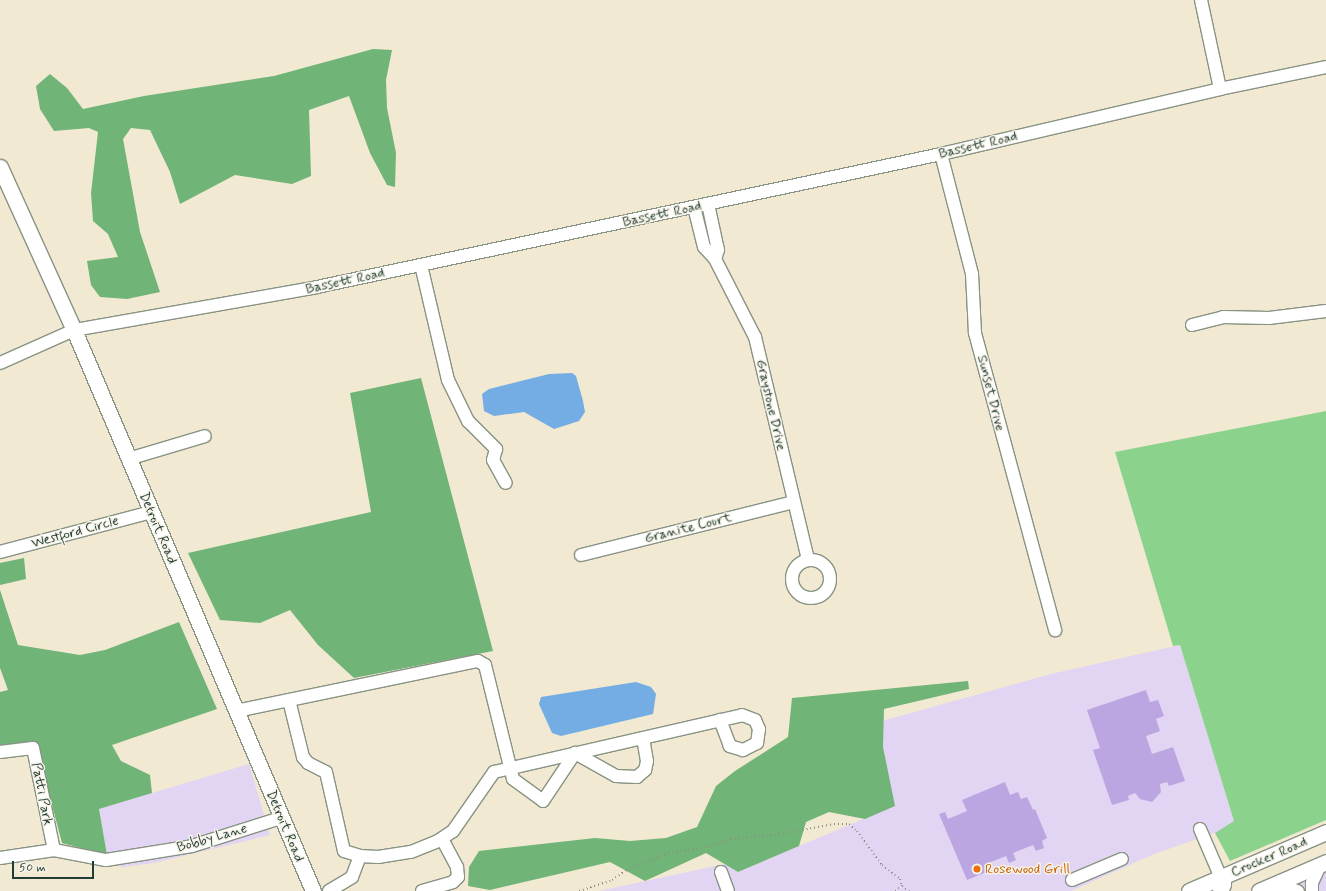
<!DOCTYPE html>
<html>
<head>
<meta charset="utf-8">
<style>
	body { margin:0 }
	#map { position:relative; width:1326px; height:891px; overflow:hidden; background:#f1e9d2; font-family:Mynerve,sans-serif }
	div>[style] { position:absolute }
	.built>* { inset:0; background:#e2d4f3 }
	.green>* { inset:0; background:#8bd28c }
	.forest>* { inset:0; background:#70b478 }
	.water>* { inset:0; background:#73ade3 }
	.building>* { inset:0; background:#bba6e2 }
	.path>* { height:2px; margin-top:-1px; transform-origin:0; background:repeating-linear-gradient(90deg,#889383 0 1px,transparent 0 4px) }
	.roads { filter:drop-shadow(1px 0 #889383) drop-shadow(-1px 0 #889383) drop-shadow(0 1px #889383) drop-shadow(0 -1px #889383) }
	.minor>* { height:12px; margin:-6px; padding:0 6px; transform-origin:6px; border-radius:6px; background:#fff }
	.minor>.ring { margin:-6px; padding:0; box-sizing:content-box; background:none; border:12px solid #fff; border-radius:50% }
	.major>* { height:15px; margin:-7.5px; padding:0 7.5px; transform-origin:7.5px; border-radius:7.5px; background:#fff }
	.dots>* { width:11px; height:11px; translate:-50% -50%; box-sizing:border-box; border:2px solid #f7f3e8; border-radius:50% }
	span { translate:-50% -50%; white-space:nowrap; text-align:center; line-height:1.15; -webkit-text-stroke:3px #f7f3e8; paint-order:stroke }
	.street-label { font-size:14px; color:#1f3d34 }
	.food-label { font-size:14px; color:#c56008 }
	.left { translate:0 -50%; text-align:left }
	.scale { position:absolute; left:12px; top:861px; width:82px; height:18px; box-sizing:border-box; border:2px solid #1f3d34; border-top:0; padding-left:5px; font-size:12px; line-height:14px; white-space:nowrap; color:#1f3d34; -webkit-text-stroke:3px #f7f3e8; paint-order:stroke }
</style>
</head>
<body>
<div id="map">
	<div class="built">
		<i style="clip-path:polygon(1180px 645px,1234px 821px,1223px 830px,1154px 854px,1071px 891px,599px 891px,725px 864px,738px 872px,894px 806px,883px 747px,882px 721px,1051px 674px)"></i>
		<i style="clip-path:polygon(249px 764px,270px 835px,154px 863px,122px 867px,111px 863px,107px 855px,99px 809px)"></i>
		<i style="clip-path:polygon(1326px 872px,1326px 891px,1280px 891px)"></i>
	</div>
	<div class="green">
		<i style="clip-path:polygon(1326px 411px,1326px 820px,1230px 861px,1215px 833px,1234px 821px,1180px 645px,1173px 646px,1115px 452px)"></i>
	</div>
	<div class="forest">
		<i style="clip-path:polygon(373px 49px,392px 50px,386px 80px,387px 108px,396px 153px,395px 187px,387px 185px,370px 153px,349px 96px,309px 110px,311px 176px,292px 184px,235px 175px,180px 204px,170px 172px,150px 130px,131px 128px,123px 139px,140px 232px,160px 292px,127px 299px,100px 297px,91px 285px,87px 261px,118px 257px,108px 234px,93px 221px,91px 193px,98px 132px,89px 128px,54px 131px,40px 109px,36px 86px,50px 74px,67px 88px,83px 109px,144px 96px,274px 76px)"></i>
		<i style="clip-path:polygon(421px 378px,493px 651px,354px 678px,318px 645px,290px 610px,260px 623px,220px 620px,188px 553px,371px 512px,350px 393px)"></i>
		<i style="clip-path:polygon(24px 558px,26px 579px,0 585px,0 563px)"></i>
		<i style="clip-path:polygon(0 590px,18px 645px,80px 655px,105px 650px,179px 622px,217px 709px,112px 745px,121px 761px,150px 775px,152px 793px,99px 809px,107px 855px,62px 843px,36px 744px,0 749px,0 692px,8px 690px,0 668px)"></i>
		<i style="clip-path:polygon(968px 681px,969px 689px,884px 709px,883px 747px,895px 806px,865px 819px,829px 812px,806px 822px,799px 846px,738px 872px,706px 853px,645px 881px,610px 862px,490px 890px,468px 886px,469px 867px,479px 851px,595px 838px,630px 841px,666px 838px,697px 827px,716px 786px,735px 771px,788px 737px,792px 698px)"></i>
	</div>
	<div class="water">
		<i style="clip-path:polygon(572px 373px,576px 376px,583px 401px,585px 412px,579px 421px,554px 429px,524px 412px,494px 416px,484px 411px,482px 394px,489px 389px,549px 374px)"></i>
		<i style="clip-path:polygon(636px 682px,651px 687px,656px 694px,653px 714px,561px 736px,552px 733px,539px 704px,541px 697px)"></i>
	</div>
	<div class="building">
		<i style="clip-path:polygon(1146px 690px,1150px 702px,1158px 700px,1164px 716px,1156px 719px,1160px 731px,1146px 736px,1152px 754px,1173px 747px,1185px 781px,1169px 786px,1167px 782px,1160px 784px,1161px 792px,1152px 802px,1140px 799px,1135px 793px,1128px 796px,1129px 800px,1112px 805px,1093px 750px,1100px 748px,1087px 710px)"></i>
		<i style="clip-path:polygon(1005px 782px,1010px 795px,1018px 792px,1021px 799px,1027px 797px,1033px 810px,1035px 809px,1047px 838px,1042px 841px,1044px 848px,1036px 851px,1033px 845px,1013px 853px,1016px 860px,1009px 863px,1006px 856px,986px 864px,989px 871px,967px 880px,939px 814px,945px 812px,948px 819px,967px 811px,962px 800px)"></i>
	</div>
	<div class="path">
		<i style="left:579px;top:891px;width:35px;rotate:-18deg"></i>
		<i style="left:612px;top:880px;width:18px;rotate:-34deg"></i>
		<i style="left:627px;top:870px;width:44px;rotate:-22.5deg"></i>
		<i style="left:668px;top:853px;width:43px;rotate:-9.5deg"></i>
		<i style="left:710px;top:846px;width:22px;rotate:-18deg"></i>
		<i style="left:731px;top:839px;width:44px;rotate:-5.2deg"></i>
		<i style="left:775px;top:835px;width:60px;rotate:-10.6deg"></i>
		<i style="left:834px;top:824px;width:15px"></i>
		<i style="left:849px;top:824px;width:11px;rotate:41deg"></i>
		<i style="left:857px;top:831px;width:42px;rotate:53.7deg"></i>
		<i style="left:882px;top:865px;width:23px;rotate:38deg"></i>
		<i style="left:900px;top:879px;width:7px;rotate:74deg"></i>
		<i style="left:895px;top:891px;width:9px;rotate:-36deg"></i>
		<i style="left:902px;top:886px;width:9px;rotate:36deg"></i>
	</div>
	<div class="roads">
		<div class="minor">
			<i style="left:1201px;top:0;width:91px;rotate:77.9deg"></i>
			<i style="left:941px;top:154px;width:124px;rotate:75.5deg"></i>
			<i style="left:972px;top:274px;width:59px;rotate:87.1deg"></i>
			<i style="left:975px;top:333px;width:308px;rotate:74.9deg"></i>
			<i style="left:708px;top:204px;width:47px;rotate:77.7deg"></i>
			<i style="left:718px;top:250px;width:9px;rotate:108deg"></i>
			<i style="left:694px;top:207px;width:41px;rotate:76deg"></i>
			<i style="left:704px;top:247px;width:16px;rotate:47deg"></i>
			<i style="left:715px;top:259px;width:88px;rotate:62.9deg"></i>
			<i style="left:755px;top:337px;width:228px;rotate:76.6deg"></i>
			<i style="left:421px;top:265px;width:118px;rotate:76.8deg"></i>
			<i style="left:448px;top:380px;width:46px;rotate:64deg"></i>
			<i style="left:468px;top:421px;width:40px;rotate:45deg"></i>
			<i style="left:496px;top:449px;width:11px;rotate:105deg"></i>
			<i style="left:493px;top:460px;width:26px;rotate:61deg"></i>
			<i style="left:1192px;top:325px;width:32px;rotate:-14deg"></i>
			<i style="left:1223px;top:317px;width:46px;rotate:1.2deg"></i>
			<i style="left:1269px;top:318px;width:57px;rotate:-7deg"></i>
			<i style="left:0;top:363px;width:81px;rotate:-24deg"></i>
			<i style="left:74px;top:330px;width:247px;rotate:-10deg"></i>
			<i style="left:317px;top:287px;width:638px;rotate:-12.03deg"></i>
			<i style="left:941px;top:154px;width:286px;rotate:-13.1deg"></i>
			<i style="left:1220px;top:89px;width:108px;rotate:-11.7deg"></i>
			<i style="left:128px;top:459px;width:80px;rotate:-16.6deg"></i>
			<i style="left:0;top:552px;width:156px;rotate:-14.8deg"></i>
			<i style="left:581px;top:555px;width:219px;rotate:-14deg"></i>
			<i class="ring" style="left:792px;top:560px;width:26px;height:26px"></i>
			<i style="left:289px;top:700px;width:59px;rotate:76.2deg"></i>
			<i style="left:303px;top:757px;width:8px;rotate:50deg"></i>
			<i style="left:308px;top:763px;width:20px;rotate:27deg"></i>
			<i style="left:326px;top:772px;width:81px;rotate:77.2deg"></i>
			<i style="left:344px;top:851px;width:17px;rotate:17deg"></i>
			<i style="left:236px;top:711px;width:247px;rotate:-11.7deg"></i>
			<i style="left:478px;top:661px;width:8px;rotate:30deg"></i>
			<i style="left:485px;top:665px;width:117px;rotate:76.2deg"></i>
			<i style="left:513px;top:779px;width:37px;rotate:36deg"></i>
			<i style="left:543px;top:801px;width:58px;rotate:-56.3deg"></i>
			<i style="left:575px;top:753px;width:47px;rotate:29.3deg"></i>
			<i style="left:616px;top:776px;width:21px;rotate:3deg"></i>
			<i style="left:637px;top:777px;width:11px;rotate:-41deg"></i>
			<i style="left:645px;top:770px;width:9px;rotate:-77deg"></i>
			<i style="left:647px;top:761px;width:23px;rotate:-100deg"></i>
			<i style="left:0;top:752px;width:33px;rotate:-7deg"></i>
			<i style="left:33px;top:748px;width:104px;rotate:78.4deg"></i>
			<i style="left:1200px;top:829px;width:53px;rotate:66.8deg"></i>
			<i style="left:0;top:858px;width:55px;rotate:-8.4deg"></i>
			<i style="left:54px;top:850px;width:53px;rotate:10.9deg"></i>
			<i style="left:106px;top:860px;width:87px;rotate:-9.2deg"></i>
			<i style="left:192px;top:846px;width:93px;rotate:-17.5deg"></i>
			<i style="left:721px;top:872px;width:20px;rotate:70deg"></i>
			<i style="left:1072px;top:880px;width:54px;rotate:-22.8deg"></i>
			<i style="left:1276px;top:884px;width:23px;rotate:18deg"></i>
			<i style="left:329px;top:891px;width:27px;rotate:-31deg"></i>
			<i style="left:352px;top:877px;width:22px;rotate:-69deg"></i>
			<i style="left:360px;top:856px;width:18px;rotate:3deg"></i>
			<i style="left:378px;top:857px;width:33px;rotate:-9deg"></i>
			<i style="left:411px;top:852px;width:29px;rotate:-22deg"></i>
			<i style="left:438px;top:841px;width:18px;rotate:-34deg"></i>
			<i style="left:453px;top:831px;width:72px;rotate:-55.2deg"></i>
			<i style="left:494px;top:772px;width:254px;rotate:-12.9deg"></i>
			<i style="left:742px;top:715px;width:14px;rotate:21deg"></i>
			<i style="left:755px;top:720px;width:10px;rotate:66deg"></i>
			<i style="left:759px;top:729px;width:14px;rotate:98deg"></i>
			<i style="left:757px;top:743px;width:16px;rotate:153deg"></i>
			<i style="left:743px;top:750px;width:14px;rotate:-163deg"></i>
			<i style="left:730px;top:746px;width:28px;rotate:-111deg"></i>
			<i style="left:422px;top:891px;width:32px;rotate:-16deg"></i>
			<i style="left:453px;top:882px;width:7px;rotate:-45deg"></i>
			<i style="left:458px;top:877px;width:10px;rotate:-96deg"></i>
			<i style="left:457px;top:867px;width:32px;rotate:-118deg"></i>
			<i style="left:1312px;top:891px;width:8px;rotate:-90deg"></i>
			<i style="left:1312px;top:883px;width:20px;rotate:-66deg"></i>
		</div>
		<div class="major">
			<i style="left:0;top:167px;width:179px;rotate:65.6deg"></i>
			<i style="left:74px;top:330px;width:610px;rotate:66.92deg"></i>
			<i style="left:1189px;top:891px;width:149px;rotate:-23.3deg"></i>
			<i style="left:1220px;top:891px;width:8px;rotate:-67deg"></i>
			<i style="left:1223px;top:884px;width:6px;rotate:-108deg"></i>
			<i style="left:1259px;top:891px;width:73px;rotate:-23.4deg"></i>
		</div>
	</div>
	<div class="dots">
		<i style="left:977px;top:869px;background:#e8710a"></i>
	</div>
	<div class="street-label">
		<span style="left:978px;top:145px;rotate:-13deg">Bassett Road</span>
		<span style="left:662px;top:214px;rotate:-12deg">Bassett Road</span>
		<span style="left:345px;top:281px;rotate:-12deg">Bassett Road</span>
		<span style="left:991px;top:393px;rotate:76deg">Sunset Drive</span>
		<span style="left:771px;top:405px;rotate:77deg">Graystone Drive</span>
		<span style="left:158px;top:528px;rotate:67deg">Detroit Road</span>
		<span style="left:688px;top:528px;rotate:-14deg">Granite Court</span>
		<span style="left:75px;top:532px;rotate:-15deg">Westford Circle</span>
		<span style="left:42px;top:794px;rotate:79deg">Patti Park</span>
		<span style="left:285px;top:826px;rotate:67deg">Detroit Road</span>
		<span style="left:212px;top:838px;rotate:-16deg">Bobby Lane</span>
		<span style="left:1269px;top:857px;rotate:-23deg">Crocker Road</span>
	</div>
	<div class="food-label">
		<span class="left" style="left:985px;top:869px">Rosewood Grill</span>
	</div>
	<div class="scale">50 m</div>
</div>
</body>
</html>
